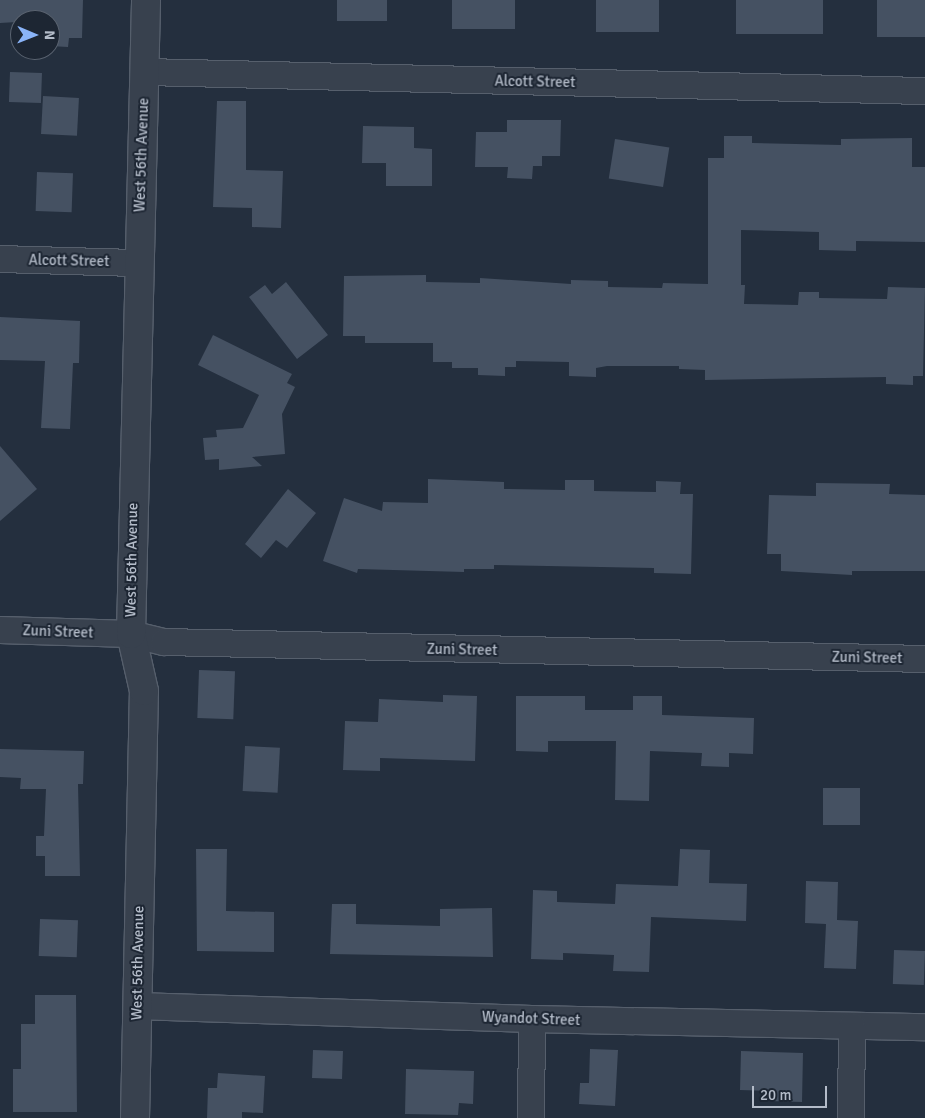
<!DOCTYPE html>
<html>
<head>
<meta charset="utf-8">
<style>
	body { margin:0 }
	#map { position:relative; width:925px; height:1118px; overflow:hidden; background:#242f3e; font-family:Signika,sans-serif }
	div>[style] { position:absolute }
	.building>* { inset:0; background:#455162; transform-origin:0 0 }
	.roads { filter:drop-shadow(1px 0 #565f6c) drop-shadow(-1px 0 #565f6c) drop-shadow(0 1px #565f6c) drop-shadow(0 -1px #565f6c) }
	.minor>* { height:26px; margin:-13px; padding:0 13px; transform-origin:13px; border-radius:13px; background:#38414e }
	.tertiary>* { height:28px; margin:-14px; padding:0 14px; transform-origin:14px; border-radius:14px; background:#38414e }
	span { translate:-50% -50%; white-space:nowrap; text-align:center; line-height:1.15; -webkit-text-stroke:4px #1d2633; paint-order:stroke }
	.street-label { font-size:15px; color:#b4bcc9 }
	.north { position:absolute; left:10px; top:10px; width:50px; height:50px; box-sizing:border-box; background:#1d2633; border:1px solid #59626f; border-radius:50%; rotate:91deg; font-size:14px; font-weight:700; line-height:20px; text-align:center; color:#b4bcc9 }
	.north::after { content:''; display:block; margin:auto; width:18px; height:22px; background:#8ab4f8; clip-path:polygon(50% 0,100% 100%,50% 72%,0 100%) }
	.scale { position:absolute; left:752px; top:1086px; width:75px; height:22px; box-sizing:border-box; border:2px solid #b4bcc9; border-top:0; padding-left:6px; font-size:15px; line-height:18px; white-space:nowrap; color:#b4bcc9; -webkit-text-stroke:4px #1d2633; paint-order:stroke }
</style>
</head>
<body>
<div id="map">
	<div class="building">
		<i style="clip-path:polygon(0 0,83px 0,82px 38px,69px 38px,68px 47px,50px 46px,50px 20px,0 23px)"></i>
		<i style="left:337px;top:0;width:50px;height:21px"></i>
		<i style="left:452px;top:0;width:63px;height:29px"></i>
		<i style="left:596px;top:0;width:63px;height:32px"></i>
		<i style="left:736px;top:0;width:87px;height:34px"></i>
		<i style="left:877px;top:0;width:48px;height:37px"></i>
		<i style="left:10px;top:72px;width:32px;height:30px;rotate:2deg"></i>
		<i style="left:43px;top:96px;width:36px;height:38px;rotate:3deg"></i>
		<i style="clip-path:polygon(217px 101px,246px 101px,246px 170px,283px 171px,281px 228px,252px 227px,252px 208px,213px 207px)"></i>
		<i style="clip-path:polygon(507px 120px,561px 120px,560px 156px,542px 156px,542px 166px,533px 166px,532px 179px,507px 178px,508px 167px,475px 167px,476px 132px,507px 132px)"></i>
		<i style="clip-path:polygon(363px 126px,414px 127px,414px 148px,432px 149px,432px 186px,386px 186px,386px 163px,362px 163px)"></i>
		<i style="clip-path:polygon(724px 136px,752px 136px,752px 143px,841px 145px,841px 139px,912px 138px,912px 167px,925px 167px,925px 242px,856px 241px,856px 251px,819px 250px,819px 232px,741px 230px,741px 285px,745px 285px,744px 304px,798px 305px,799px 292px,819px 292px,819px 298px,887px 299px,888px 287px,925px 288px,923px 376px,913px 376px,913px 385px,886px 384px,886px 377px,705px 380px,705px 370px,679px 369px,679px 366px,607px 366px,596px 368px,596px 377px,569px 376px,569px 362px,516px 361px,516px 367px,505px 367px,505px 376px,478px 375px,478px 368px,452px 368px,452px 362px,433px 362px,433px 343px,365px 343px,365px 336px,343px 336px,344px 276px,426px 275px,426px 282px,480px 283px,480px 278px,571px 284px,571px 280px,608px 281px,608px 287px,662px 288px,663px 283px,708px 284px,708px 158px,724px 158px)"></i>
		<i style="left:615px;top:139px;width:55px;height:40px;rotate:9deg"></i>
		<i style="left:37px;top:172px;width:36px;height:39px;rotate:2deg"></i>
		<i style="clip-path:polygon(286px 282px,328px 335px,297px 359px,249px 297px,265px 285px,272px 294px)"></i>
		<i style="clip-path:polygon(0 317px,80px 321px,79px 363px,73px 363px,70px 429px,41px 428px,45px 361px,0 360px)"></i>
		<i style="clip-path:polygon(213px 335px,292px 374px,287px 383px,295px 387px,282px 414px,285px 454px,252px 457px,262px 466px,219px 470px,219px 459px,205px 460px,203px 438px,217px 437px,216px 430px,243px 428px,259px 395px,198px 365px)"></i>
		<i style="clip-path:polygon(0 446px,37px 489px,0 521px)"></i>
		<i style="clip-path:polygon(428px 479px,504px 482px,504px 489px,565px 490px,565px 480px,594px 480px,594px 491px,656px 492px,656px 481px,681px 482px,680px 494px,693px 494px,691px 574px,654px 573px,654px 568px,494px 565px,494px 569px,464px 569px,464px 572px,358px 569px,357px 573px,323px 561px,344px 498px,382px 511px,383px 502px,428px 503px)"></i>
		<i style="clip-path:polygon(816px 483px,890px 484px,889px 494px,925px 495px,925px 571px,852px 571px,852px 575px,781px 571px,781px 554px,767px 554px,769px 495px,816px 496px)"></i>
		<i style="clip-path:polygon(288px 489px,316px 513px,287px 548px,276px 540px,261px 558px,245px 544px)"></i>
		<i style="left:199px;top:670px;width:36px;height:48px;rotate:2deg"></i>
		<i style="clip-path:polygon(443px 695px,477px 696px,475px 761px,380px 758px,380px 771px,343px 770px,345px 721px,378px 722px,379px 699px,443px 702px)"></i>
		<i style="clip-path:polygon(516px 696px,585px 696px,585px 710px,633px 710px,633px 696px,662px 696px,662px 715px,754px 718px,753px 754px,729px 753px,729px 767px,701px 766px,702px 753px,650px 751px,649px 801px,615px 800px,616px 741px,548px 741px,548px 752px,516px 751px)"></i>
		<i style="left:245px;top:746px;width:35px;height:45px;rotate:3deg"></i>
		<i style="clip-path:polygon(0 749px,84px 751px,83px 784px,78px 784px,80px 876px,45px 876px,45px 856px,36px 856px,36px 836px,44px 836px,46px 789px,20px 789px,21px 778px,0 777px)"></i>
		<i style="left:823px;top:788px;width:37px;height:37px"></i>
		<i style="clip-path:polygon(196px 849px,227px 849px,226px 911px,274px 912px,274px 952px,197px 951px)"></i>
		<i style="clip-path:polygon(680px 849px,710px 850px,709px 883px,747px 884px,746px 921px,651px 917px,649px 972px,613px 971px,614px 955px,563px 953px,563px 960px,531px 959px,533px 890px,557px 891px,557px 902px,615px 904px,616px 884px,678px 886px)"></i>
		<i style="clip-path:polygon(806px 881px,838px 882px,837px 920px,858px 921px,856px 969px,824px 968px,826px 924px,805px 923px)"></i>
		<i style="clip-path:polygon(332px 904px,356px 904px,356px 924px,440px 926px,440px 909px,492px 908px,493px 957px,330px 954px)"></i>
		<i style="left:40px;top:919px;width:38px;height:37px;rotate:2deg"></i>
		<i style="left:894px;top:950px;width:31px;height:34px;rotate:2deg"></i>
		<i style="clip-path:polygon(35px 995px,76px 995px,77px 1112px,13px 1112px,13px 1069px,21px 1069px,21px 1024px,35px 1024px)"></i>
		<i style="clip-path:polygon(590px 1049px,618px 1050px,615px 1106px,579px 1104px,580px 1083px,589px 1083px)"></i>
		<i style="left:313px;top:1050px;width:30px;height:28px;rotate:2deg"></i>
		<i style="clip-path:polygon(741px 1051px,803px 1053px,802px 1102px,769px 1101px,769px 1091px,740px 1090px)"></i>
		<i style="clip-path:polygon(406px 1069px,474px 1071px,473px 1104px,459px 1103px,458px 1115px,405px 1114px)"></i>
		<i style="clip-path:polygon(218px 1073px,265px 1076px,263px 1113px,242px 1112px,242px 1118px,207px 1118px,208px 1088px,217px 1088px)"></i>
	</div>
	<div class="roads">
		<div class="minor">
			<i style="left:145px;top:72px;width:780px;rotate:1.4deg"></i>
			<i style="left:0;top:259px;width:138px;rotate:1.7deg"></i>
			<i style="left:0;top:630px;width:131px;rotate:1.7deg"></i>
			<i style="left:131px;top:634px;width:34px;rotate:14deg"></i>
			<i style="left:164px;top:642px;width:761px;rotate:1.28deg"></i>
			<i style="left:137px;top:1006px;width:395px;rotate:1.9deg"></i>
			<i style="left:532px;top:1019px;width:393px;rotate:1.2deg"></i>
			<i style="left:531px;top:1118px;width:99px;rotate:-89.4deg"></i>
			<i style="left:851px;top:1118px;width:92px;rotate:-89.4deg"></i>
		</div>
		<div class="tertiary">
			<i style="left:135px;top:1118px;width:427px;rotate:-88.8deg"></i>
			<i style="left:144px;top:691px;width:58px;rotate:-102.8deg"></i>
			<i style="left:131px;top:634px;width:634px;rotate:-88.64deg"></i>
		</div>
	</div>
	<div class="street-label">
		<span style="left:535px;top:82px;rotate:1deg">Alcott Street</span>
		<span style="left:142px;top:155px;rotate:-88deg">West 56th Avenue</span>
		<span style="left:69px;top:261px;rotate:1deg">Alcott Street</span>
		<span style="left:132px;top:560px;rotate:-89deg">West 56th Avenue</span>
		<span style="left:58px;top:632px;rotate:2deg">Zuni Street</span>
		<span style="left:462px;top:650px;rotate:1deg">Zuni Street</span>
		<span style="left:867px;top:658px;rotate:1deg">Zuni Street</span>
		<span style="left:138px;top:963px;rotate:-89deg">West 56th Avenue</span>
		<span style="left:531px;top:1019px;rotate:2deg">Wyandot Street</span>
	</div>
	<div class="north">N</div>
	<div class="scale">20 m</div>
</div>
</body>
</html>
